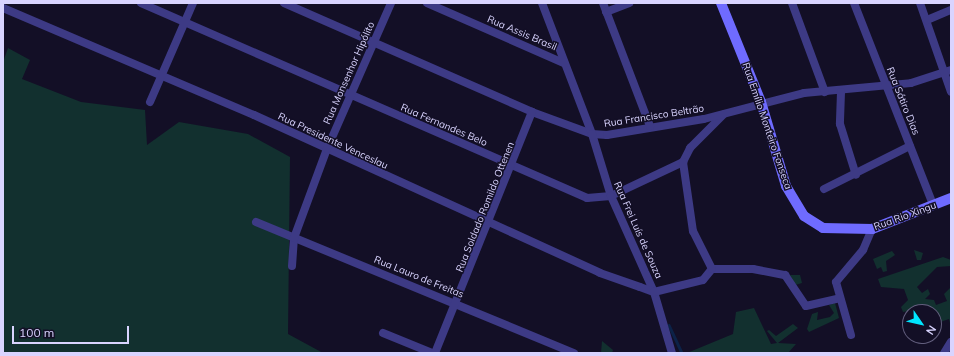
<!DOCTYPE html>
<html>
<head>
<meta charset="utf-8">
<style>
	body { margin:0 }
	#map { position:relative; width:954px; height:356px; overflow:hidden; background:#130f26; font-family:Mulish,sans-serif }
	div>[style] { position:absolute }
	.green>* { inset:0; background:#12302f }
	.stream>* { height:2.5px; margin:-1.25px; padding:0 1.25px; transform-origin:1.25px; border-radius:1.25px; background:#0c2248 }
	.minor>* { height:8px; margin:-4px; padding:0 4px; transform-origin:4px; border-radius:4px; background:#3d3a85 }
	.secondary>* { height:10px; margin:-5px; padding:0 5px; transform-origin:5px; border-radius:5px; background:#6f6bff }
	span { translate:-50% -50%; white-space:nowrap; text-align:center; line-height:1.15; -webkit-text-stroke:3px #130f26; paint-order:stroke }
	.street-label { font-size:10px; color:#d9d4ff }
	.frame { position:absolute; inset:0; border:4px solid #d9d4ff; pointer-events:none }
	.north { position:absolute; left:902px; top:304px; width:40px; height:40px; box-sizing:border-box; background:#130f26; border:1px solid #625e7d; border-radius:50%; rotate:124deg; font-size:11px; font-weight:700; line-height:16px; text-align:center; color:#d9d4ff }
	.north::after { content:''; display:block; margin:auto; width:14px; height:18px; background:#00e5ff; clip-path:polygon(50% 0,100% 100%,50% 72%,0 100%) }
	.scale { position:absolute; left:12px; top:326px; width:117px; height:18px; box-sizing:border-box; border:2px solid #d9d4ff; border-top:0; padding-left:5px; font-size:12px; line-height:14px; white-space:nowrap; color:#d9d4ff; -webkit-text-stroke:3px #130f26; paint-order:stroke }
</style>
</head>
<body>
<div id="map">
	<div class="green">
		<i style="clip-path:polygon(8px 48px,30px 60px,22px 79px,81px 102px,145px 110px,147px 145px,179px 122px,248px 134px,290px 157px,288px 334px,323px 353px,3px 353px,3px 62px)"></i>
		<i style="clip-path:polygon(914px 250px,923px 253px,921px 260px,917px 260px)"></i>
		<i style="clip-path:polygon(892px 251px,895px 255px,886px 261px,887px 271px,883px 272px,881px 267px,877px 269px,873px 259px)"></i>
		<i style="clip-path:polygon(943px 257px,951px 260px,951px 266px,937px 267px,917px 287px,922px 293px,928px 289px,930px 294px,925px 299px,934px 300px,936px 305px,947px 301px,944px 294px,950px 288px,951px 327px,949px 319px,935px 324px,934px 312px,920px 312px,919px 309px,903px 312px,901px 307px,908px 300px,904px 289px,881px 287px,878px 279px)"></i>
		<i style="clip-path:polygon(790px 275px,800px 275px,802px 283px,792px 286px)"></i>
		<i style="clip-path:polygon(835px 303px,839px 318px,809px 332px,807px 329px,812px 314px,818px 312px,817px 320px,830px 317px,834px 313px,829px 305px)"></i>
		<i style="clip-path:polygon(754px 308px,771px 344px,777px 343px,767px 331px,769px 330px,776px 336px,793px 324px,798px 328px,778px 343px,796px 344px,788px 353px,687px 353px,733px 334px,736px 312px)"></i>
		<i style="clip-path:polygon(602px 341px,613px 350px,612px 353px,601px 353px)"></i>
	</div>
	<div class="stream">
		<i style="left:669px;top:325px;width:31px;rotate:65deg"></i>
	</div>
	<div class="minor">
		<i style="left:141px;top:3px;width:487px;rotate:23.6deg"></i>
		<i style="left:587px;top:198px;width:24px;rotate:-5deg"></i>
		<i style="left:611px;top:196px;width:80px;rotate:-25.3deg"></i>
		<i style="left:683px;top:162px;width:16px;rotate:-63deg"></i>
		<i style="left:690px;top:148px;width:47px;rotate:-45deg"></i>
		<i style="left:284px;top:3px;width:271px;rotate:23.7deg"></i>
		<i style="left:532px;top:112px;width:64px;rotate:20.1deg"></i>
		<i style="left:592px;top:134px;width:15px;rotate:4deg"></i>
		<i style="left:607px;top:135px;width:98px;rotate:-9.4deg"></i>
		<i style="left:704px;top:119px;width:103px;rotate:-14.6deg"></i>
		<i style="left:804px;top:93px;width:107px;rotate:-5.3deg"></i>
		<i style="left:911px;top:83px;width:42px;rotate:-18deg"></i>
		<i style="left:427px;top:3px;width:150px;rotate:23.7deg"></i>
		<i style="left:542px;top:3px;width:140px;rotate:69.1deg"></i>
		<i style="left:592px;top:134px;width:65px;rotate:73deg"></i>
		<i style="left:611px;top:196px;width:105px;rotate:65.9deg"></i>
		<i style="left:654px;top:292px;width:64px;rotate:73.6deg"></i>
		<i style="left:603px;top:3px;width:132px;rotate:69.1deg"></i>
		<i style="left:792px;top:3px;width:95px;rotate:69.7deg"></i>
		<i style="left:854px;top:3px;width:217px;rotate:68.6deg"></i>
		<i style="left:920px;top:3px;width:94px;rotate:70.8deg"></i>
		<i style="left:3px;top:8px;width:273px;rotate:23.1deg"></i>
		<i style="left:254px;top:115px;width:380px;rotate:24.5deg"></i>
		<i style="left:600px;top:273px;width:42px;rotate:19.3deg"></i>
		<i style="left:640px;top:287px;width:15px;rotate:20deg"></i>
		<i style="left:654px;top:292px;width:50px;rotate:-13.8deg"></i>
		<i style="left:703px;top:280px;width:14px;rotate:-51deg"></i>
		<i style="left:712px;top:269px;width:41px"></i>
		<i style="left:753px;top:269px;width:33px;rotate:11deg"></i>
		<i style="left:785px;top:275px;width:37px;rotate:56deg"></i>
		<i style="left:806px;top:306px;width:35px;rotate:-13deg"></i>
		<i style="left:606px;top:12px;width:25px;rotate:-21deg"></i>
		<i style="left:927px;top:20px;width:26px;rotate:-23deg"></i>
		<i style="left:841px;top:92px;width:32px;rotate:92deg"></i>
		<i style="left:840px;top:124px;width:53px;rotate:72.6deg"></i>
		<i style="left:150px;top:102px;width:108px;rotate:-66.5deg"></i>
		<i style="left:683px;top:162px;width:70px;rotate:81.8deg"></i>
		<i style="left:693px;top:231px;width:42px;rotate:63.4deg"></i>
		<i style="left:824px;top:189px;width:96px;rotate:-26.6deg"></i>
		<i style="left:256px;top:222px;width:344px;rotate:22.4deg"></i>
		<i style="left:292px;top:266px;width:28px;rotate:-86deg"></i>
		<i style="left:294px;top:238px;width:95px;rotate:-69.7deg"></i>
		<i style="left:327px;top:149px;width:159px;rotate:-66.3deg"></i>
		<i style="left:383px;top:333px;width:53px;rotate:22.2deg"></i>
		<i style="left:851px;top:335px;width:55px;rotate:-105.8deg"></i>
		<i style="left:836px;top:282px;width:42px;rotate:-49.8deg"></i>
		<i style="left:863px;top:250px;width:23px;rotate:-67deg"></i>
		<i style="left:435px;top:353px;width:260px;rotate:-68.1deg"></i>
		<i style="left:944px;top:353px;width:13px;rotate:-58deg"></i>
	</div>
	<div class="secondary">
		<i style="left:721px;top:3px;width:107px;rotate:68deg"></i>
		<i style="left:761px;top:102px;width:88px;rotate:73.4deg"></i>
		<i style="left:786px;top:186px;width:35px;rotate:59deg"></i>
		<i style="left:804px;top:216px;width:22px;rotate:32deg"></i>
		<i style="left:823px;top:228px;width:49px;rotate:1.2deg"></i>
		<i style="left:872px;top:229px;width:85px;rotate:-21.4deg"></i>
	</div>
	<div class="street-label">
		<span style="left:522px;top:33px;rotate:23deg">Rua Assis Brasil</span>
		<span style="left:349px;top:73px;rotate:-66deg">Rua Monsenhor Hipólito</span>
		<span style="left:903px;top:101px;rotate:68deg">Rua Sátiro Dias</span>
		<span style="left:654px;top:116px;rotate:-9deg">Rua Francisco Beltrão</span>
		<span style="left:444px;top:125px;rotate:23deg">Rua Fernandes Belo</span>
		<span style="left:767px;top:126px;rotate:71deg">Rua Emílio Monteiro Fonseca</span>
		<span style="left:333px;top:141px;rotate:25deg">Rua Presidente Venceslau</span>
		<span style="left:485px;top:207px;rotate:-68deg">Rua Soldado Romildo Ottenen</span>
		<span style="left:905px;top:216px;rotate:-20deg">Rua Rio Xingu</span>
		<span style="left:638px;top:230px;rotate:66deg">Rua Frei Luís de Souza</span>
		<span style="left:419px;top:277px;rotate:22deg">Rua Lauro de Freitas</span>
	</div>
	<div class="frame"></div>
	<div class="north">N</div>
	<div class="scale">100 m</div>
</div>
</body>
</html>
